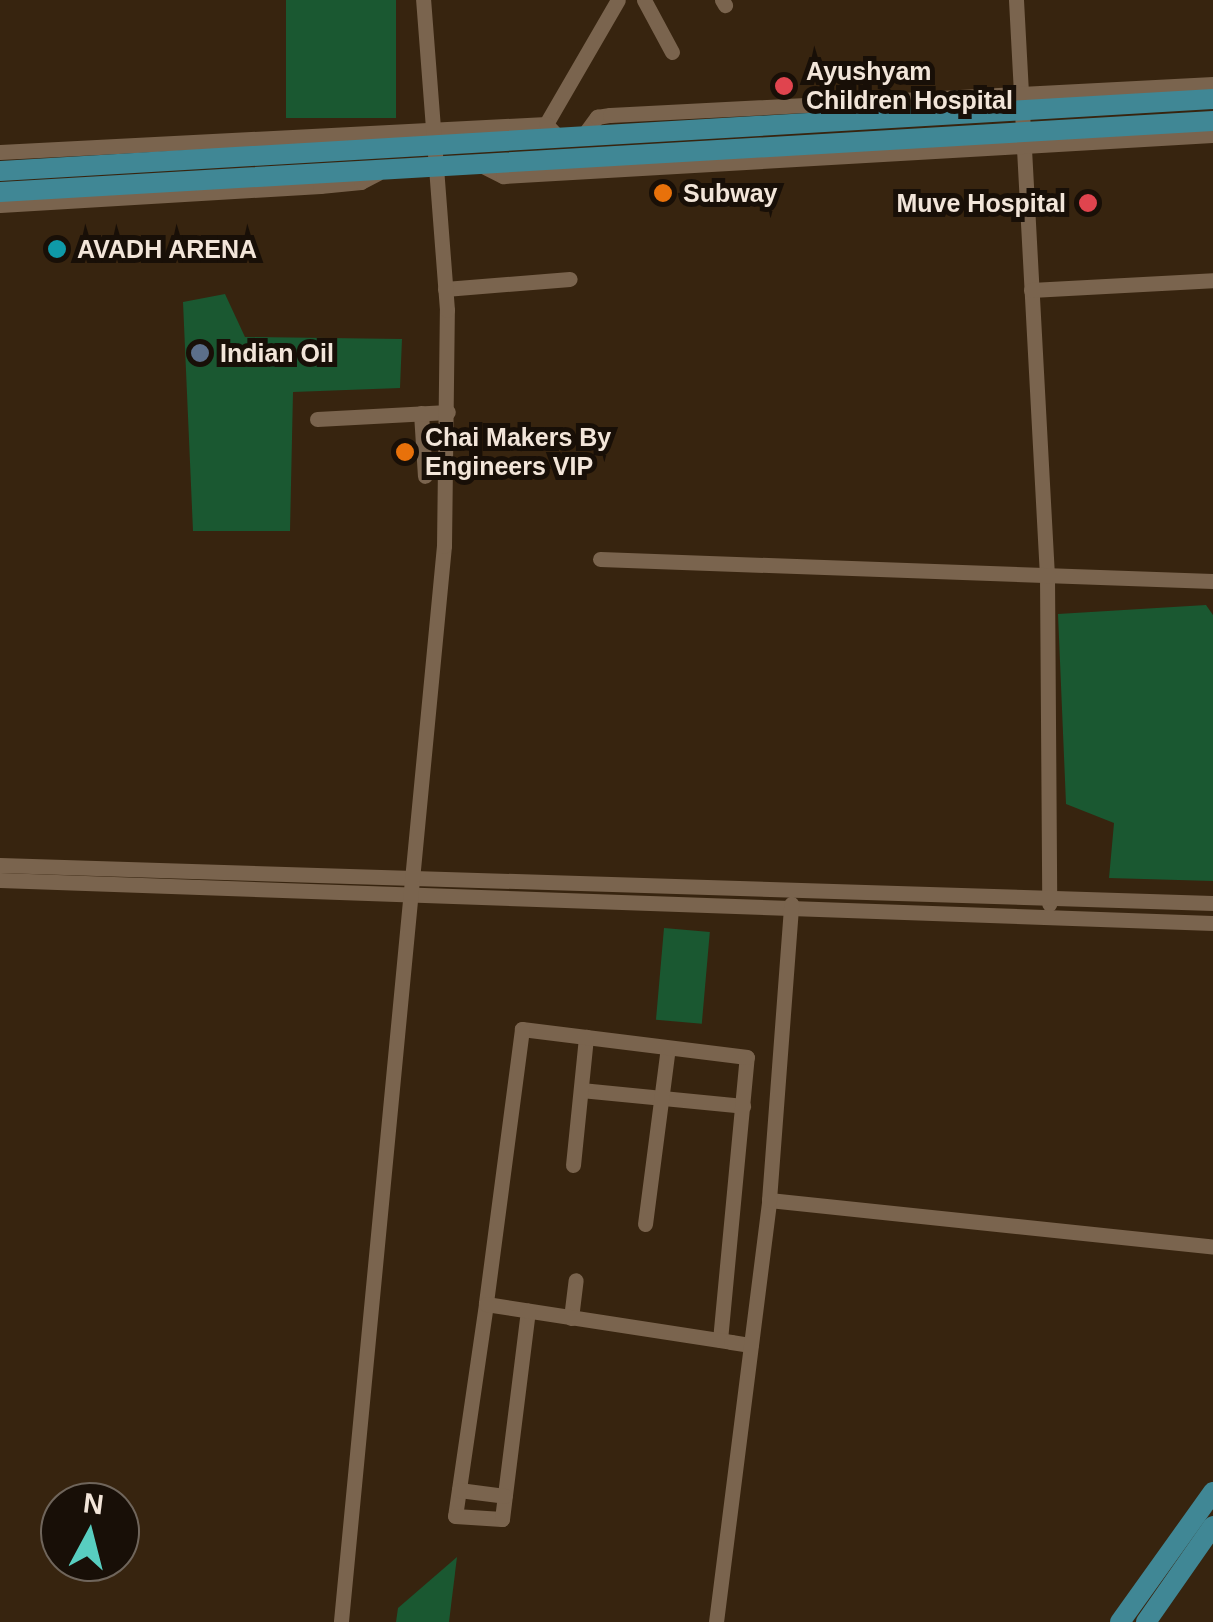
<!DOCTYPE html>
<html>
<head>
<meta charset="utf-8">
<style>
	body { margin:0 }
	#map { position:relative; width:1213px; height:1622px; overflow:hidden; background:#37240f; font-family:Helvetica,sans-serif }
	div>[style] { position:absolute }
	.green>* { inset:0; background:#1a5831; transform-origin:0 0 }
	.minor>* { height:15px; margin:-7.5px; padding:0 7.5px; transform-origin:7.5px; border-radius:7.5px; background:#7a644e }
	.major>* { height:20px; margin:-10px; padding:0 10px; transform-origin:10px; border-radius:10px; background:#408795 }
	.dots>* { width:28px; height:28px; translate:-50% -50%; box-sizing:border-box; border:5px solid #180f07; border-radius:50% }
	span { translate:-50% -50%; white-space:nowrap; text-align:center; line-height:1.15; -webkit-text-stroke:10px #180f07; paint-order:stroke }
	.poi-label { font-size:25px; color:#f2e5d9; font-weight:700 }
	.left { translate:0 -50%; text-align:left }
	.right { translate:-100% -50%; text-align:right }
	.north { position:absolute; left:40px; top:1482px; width:100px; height:100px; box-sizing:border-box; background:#180f07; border:2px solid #6f655b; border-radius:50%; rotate:7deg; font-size:28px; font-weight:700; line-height:40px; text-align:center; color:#f2e5d9 }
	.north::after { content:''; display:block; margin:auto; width:35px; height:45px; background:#58cec0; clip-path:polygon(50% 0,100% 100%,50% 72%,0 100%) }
</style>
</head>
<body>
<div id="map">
	<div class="green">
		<i style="left:286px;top:0;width:110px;height:118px"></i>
		<i style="clip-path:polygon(225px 294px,245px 337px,402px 339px,400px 388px,293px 392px,290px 531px,193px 531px,183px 302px)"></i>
		<i style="clip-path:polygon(1206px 605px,1213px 615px,1213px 881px,1109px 878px,1114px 823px,1066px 804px,1058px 614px)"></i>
		<i style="left:664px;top:928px;width:46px;height:92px;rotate:5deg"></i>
		<i style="clip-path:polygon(457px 1557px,449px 1622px,396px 1622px,398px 1608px)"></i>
	</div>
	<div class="minor">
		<i style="left:644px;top:0;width:59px;rotate:61.7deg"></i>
		<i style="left:722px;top:0;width:6px;rotate:59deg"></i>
		<i style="left:1016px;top:0;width:578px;rotate:86.92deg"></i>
		<i style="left:1047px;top:577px;width:327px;rotate:89.6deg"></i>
		<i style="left:546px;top:124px;width:143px;rotate:-59.9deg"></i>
		<i style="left:583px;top:136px;width:24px;rotate:-54deg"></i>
		<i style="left:597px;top:117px;width:13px;rotate:-9deg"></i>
		<i style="left:610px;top:115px;width:604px;rotate:-2.94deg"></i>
		<i style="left:0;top:152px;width:547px;rotate:-2.94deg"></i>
		<i style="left:546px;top:124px;width:19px;rotate:47deg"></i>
		<i style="left:481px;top:165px;width:25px;rotate:27deg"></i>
		<i style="left:503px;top:176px;width:711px;rotate:-3.3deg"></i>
		<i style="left:0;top:205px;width:321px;rotate:-3.4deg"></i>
		<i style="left:320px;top:186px;width:41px;rotate:-5.6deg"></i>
		<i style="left:361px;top:182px;width:19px;rotate:-28deg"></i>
		<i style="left:445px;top:289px;width:125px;rotate:-4.6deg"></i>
		<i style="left:1031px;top:290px;width:182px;rotate:-3.1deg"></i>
		<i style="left:421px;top:413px;width:63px;rotate:86.4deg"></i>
		<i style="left:317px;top:419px;width:131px;rotate:-3.1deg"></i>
		<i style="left:600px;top:559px;width:613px;rotate:2.06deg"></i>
		<i style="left:0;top:865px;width:1214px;rotate:1.79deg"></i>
		<i style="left:0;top:880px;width:1214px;rotate:2.03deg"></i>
		<i style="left:581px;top:1090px;width:163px;rotate:5.6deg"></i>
		<i style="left:573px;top:1165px;width:129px;rotate:-84.2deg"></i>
		<i style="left:769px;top:1200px;width:446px;rotate:6deg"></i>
		<i style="left:645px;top:1224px;width:177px;rotate:-82.6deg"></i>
		<i style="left:486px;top:1304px;width:214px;rotate:98.3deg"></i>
		<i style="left:455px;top:1516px;width:47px;rotate:3.7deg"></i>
		<i style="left:502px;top:1519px;width:210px;rotate:-82.9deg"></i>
		<i style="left:571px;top:1318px;width:38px;rotate:-83deg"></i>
		<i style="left:720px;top:1340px;width:284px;rotate:-84.6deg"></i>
		<i style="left:747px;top:1057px;width:227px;rotate:-172.9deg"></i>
		<i style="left:522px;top:1029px;width:277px;rotate:97.5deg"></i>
		<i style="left:486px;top:1304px;width:248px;rotate:8.8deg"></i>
		<i style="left:731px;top:1342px;width:20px;rotate:9deg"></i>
		<i style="left:459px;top:1490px;width:46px;rotate:7.4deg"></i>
		<i style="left:341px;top:1621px;width:1080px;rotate:-84.53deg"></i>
		<i style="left:444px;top:546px;width:236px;rotate:-89.3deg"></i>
		<i style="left:447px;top:310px;width:311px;rotate:-94.4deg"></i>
		<i style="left:716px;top:1622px;width:425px;rotate:-82.8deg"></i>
		<i style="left:769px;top:1200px;width:297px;rotate:-85.7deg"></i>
	</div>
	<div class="major">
		<i style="left:0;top:171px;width:1215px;rotate:-3.4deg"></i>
		<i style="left:0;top:192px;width:1215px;rotate:-3.35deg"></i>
		<i style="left:1120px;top:1622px;width:160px;rotate:-54.4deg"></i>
		<i style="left:1146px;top:1622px;width:117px;rotate:-55.1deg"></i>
	</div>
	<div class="dots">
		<i style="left:784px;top:86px;background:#e0444e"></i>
		<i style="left:663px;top:193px;background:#e8710a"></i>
		<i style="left:1088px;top:203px;background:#e0444e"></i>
		<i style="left:57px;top:249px;background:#0f9aa8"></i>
		<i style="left:200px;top:353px;background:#5c6f8a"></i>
		<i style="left:405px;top:452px;background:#e8710a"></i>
	</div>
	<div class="poi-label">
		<span class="left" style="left:806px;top:86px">Ayushyam<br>Children Hospital</span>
		<span class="left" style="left:683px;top:193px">Subway</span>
		<span class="right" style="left:1066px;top:203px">Muve Hospital</span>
		<span class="left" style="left:77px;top:249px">AVADH ARENA</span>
		<span class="left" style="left:220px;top:353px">Indian Oil</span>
		<span class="left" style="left:425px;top:452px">Chai Makers By<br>Engineers VIP</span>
	</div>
	<div class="north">N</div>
</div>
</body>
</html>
